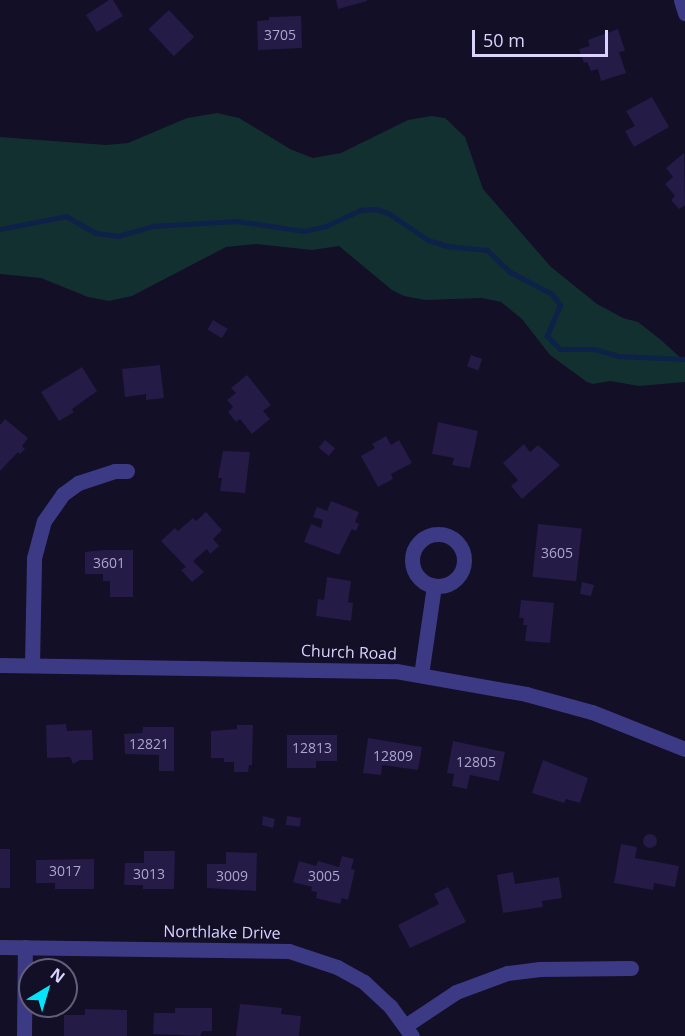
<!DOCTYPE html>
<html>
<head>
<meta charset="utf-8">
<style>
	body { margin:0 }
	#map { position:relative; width:685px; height:1036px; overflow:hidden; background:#130f26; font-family:"Open Sans",sans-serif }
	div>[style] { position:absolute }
	.green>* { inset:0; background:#12302f }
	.stream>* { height:5px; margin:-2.5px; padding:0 2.5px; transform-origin:2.5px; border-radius:2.5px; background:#0c2248 }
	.building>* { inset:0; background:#241b47; transform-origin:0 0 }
	.round { border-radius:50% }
	.minor>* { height:15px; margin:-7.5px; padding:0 7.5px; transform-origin:7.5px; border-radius:7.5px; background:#3d3a85 }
	.minor>.ring { margin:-7.5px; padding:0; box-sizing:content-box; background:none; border:15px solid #3d3a85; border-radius:50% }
	.tertiary>* { height:15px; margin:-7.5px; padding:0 7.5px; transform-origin:7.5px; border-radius:7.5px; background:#3d3a85 }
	span { translate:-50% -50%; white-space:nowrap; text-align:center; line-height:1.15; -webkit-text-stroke:4.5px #130f26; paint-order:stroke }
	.number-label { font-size:14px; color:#aca6d1 }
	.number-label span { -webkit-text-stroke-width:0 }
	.street-label { font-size:16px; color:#d9d4ff }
	.north { position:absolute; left:18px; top:958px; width:60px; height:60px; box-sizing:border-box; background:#130f26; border:2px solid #625e7d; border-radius:50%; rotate:38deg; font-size:16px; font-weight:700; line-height:24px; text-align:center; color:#d9d4ff }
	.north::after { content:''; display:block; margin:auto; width:21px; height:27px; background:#00e5ff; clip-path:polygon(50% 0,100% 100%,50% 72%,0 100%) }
	.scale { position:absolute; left:472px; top:30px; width:136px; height:27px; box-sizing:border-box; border:3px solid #d9d4ff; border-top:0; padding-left:8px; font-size:18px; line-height:21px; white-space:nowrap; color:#d9d4ff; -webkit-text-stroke:4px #130f26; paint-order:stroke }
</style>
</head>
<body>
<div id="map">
	<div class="green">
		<i style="clip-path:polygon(217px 113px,239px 118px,290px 149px,313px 158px,341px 153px,408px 120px,431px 116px,445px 118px,465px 137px,483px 189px,551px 267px,597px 304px,623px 318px,638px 322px,661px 340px,685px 362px,685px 382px,639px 386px,610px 381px,593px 384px,587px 382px,550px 355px,522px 319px,501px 302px,482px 298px,425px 300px,404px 296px,392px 290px,339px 246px,312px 250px,256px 244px,226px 247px,132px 296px,109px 301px,88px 297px,41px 278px,0 274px,0 137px,106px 145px,128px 143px,187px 118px)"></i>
	</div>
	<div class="stream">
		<i style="left:0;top:229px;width:67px;rotate:-11.1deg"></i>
		<i style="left:66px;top:216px;width:34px;rotate:30deg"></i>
		<i style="left:96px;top:233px;width:22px;rotate:8deg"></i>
		<i style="left:118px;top:236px;width:35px;rotate:-16deg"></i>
		<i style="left:152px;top:226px;width:85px;rotate:-3.4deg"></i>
		<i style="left:237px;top:221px;width:68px;rotate:8.5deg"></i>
		<i style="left:304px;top:231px;width:23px;rotate:-13deg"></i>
		<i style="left:326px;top:226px;width:38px;rotate:-25deg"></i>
		<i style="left:361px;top:210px;width:14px;rotate:-4deg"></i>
		<i style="left:375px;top:209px;width:14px;rotate:17deg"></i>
		<i style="left:388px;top:213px;width:48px;rotate:34deg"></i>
		<i style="left:428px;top:240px;width:20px;rotate:18deg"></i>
		<i style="left:447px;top:246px;width:40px;rotate:5.7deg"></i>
		<i style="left:487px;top:250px;width:32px;rotate:44deg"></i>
		<i style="left:510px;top:272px;width:47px;rotate:27.6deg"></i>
		<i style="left:552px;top:294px;width:14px;rotate:54deg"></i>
		<i style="left:560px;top:305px;width:34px;rotate:113deg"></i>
		<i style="left:547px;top:336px;width:18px;rotate:45deg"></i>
		<i style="left:560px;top:349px;width:34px"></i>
		<i style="left:594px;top:349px;width:26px;rotate:16deg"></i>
		<i style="left:619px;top:356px;width:66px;rotate:2.6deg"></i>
	</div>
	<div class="building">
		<i style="clip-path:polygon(109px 0,113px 0,123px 16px,97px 32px,86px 15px)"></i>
		<i style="clip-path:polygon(336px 0,367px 0,367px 1px,338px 9px)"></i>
		<i style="left:169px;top:10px;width:37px;height:28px;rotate:47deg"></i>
		<i style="clip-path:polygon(301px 16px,302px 48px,258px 50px,257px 21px,269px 20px,269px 17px)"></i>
		<i style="clip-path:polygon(618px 29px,625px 51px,619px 52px,626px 73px,601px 81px,598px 69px,591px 71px,587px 62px,584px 63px,579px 49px,590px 46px,588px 40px)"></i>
		<i style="clip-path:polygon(652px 97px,669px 127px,634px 147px,625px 131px,635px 126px,626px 111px)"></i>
		<i style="clip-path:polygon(684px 153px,685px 205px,679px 209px,671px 200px,675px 196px,665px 184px,673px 177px,666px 168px)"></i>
		<i style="left:213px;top:320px;width:17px;height:11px;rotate:31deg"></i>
		<i style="left:471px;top:355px;width:12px;height:12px;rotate:20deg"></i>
		<i style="clip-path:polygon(160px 365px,164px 398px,146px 400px,146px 394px,125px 397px,122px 369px)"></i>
		<i style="clip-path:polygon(82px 367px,97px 391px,72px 409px,74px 412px,59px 421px,41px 392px)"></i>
		<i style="clip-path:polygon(247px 375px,271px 405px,263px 411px,270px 419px,252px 434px,240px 419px,236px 422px,228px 412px,233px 407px,227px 400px,236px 393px,231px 388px)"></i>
		<i style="clip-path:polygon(5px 419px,28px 438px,22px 446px,25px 449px,20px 454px,18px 452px,0 471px,0 425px)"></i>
		<i style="clip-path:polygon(438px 422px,478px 431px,470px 468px,452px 465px,454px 458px,432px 454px)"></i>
		<i style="clip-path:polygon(386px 436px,391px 445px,399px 440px,412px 463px,391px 474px,393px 479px,378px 487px,361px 456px,375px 448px,372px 444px)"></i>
		<i style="left:325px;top:440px;width:13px;height:10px;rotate:39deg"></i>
		<i style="clip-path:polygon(524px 444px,530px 452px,538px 445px,560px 465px,522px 499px,511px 486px,518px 480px,503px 463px)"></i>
		<i style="clip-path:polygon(223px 451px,250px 452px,245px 493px,220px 491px,222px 478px,218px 478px)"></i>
		<i style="clip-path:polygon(331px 501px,359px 512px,355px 522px,359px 524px,356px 531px,352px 529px,339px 555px,304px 542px,311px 524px,321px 528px,323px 520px,313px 517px,317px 507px,327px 511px)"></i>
		<i style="clip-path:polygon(206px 512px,222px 530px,213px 539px,219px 546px,210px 554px,207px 549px,193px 561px,204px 572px,192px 582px,181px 570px,186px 567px,161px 541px,175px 528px,178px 531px,193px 518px,196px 521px)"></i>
		<i style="left:538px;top:524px;width:44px;height:53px;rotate:6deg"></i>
		<i style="clip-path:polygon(104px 550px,133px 550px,133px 597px,110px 597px,110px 581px,103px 581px,103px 574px,85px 574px,85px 552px)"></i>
		<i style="clip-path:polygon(327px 577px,351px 581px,348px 602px,353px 603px,351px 621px,316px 616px,318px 599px,324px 600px)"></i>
		<i style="clip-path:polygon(582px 582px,594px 585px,591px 596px,580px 594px)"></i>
		<i style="clip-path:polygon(521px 600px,554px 603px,550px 643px,525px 641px,527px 625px,523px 625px,524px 618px,519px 618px)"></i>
		<i style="clip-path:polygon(66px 724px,67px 731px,92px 730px,93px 760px,80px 760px,73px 764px,70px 757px,47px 758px,46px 725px)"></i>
		<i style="clip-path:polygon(237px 725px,253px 725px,252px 765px,249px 765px,248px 772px,234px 772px,234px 762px,224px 762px,224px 758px,211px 758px,211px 731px,237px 729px)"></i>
		<i style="clip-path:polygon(143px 727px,174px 727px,174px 771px,159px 771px,159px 755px,125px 754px,124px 734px,142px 733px)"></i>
		<i style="clip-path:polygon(287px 735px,337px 735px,337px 761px,316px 761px,316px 768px,287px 768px)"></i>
		<i style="clip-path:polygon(368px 738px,422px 747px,418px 770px,382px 765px,381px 775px,363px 773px)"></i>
		<i style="clip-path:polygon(453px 741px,505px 752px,499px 781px,470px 775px,467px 789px,452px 786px,454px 774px,447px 773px)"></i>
		<i style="clip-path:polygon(543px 760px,588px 778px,580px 803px,566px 799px,564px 803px,532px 793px)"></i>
		<i style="clip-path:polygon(263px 816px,275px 819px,273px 828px,262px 825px)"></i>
		<i style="left:287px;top:816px;width:14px;height:9px;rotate:8deg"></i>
		<i class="round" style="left:643px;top:834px;width:14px;height:14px"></i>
		<i style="clip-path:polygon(621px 844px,637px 847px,635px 858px,679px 866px,675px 887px,654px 883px,653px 890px,614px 883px)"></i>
		<i style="left:0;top:849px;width:10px;height:39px"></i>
		<i style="clip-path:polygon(144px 851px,175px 851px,174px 889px,143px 889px,143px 885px,124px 885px,125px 863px,144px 863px)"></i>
		<i style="clip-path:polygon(226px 852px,257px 853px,256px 891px,207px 888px,207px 864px,226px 864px)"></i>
		<i style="clip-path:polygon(342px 856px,354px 859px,351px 869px,355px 870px,348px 900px,342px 898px,340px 904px,316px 898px,317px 892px,311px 891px,312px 887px,293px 882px,299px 861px,316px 866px,318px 861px,339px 867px)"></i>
		<i style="clip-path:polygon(94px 859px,94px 889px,55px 889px,55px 883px,36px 883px,36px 860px)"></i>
		<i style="clip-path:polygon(513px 872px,515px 884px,559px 877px,562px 898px,542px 901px,543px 907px,503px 913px,497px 875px)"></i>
		<i style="clip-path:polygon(448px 887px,466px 922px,410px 948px,398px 925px,439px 904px,434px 894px)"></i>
		<i style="clip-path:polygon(240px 1004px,282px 1008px,281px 1014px,301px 1016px,299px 1036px,236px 1036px)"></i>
		<i style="clip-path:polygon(175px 1008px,212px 1008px,212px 1031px,202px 1031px,200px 1036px,153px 1034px,154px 1013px,175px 1013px)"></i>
		<i style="clip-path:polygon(85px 1009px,127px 1010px,127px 1036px,64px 1036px,64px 1015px,85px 1015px)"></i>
	</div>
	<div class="minor">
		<i style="left:681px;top:0;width:14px;rotate:73deg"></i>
		<i class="ring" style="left:412px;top:534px;width:37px;height:37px"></i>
		<i style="left:32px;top:665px;width:107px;rotate:-88.9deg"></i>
		<i style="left:34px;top:558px;width:38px;rotate:-75deg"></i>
		<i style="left:44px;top:521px;width:33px;rotate:-55deg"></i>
		<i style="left:63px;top:494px;width:19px;rotate:-36deg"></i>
		<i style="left:78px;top:483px;width:39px;rotate:-18deg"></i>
		<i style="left:115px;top:471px;width:12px"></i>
		<i style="left:421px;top:675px;width:90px;rotate:-81.7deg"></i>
		<i style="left:0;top:947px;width:289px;rotate:0.8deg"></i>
		<i style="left:289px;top:951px;width:51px;rotate:18.4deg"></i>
		<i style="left:337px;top:967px;width:31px;rotate:29deg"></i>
		<i style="left:364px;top:982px;width:35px;rotate:43deg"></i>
		<i style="left:390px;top:1006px;width:37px;rotate:54deg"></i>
		<i style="left:405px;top:1026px;width:61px;rotate:-33.7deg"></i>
		<i style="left:456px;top:992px;width:54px;rotate:-20.4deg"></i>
		<i style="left:507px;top:973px;width:33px;rotate:-7deg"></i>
		<i style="left:540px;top:969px;width:91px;rotate:-0.6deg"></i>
		<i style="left:24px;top:1036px;width:89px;rotate:-89.4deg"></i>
	</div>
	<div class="tertiary">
		<i style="left:0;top:665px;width:396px;rotate:0.9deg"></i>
		<i style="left:396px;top:671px;width:132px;rotate:10deg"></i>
		<i style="left:526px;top:694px;width:68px;rotate:15.3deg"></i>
		<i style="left:592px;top:712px;width:100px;rotate:21.7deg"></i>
	</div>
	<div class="number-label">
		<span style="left:280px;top:35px">3705</span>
		<span style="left:557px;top:553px">3605</span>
		<span style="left:109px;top:563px">3601</span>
		<span style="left:149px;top:744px">12821</span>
		<span style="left:312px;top:748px">12813</span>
		<span style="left:393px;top:756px">12809</span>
		<span style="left:476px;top:762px">12805</span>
		<span style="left:65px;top:871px">3017</span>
		<span style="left:149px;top:874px">3013</span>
		<span style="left:232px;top:876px">3009</span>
		<span style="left:324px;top:876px">3005</span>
	</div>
	<div class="street-label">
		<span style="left:349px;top:652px;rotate:2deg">Church Road</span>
		<span style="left:222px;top:932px;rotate:1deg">Northlake Drive</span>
	</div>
	<div class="north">N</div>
	<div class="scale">50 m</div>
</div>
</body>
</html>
